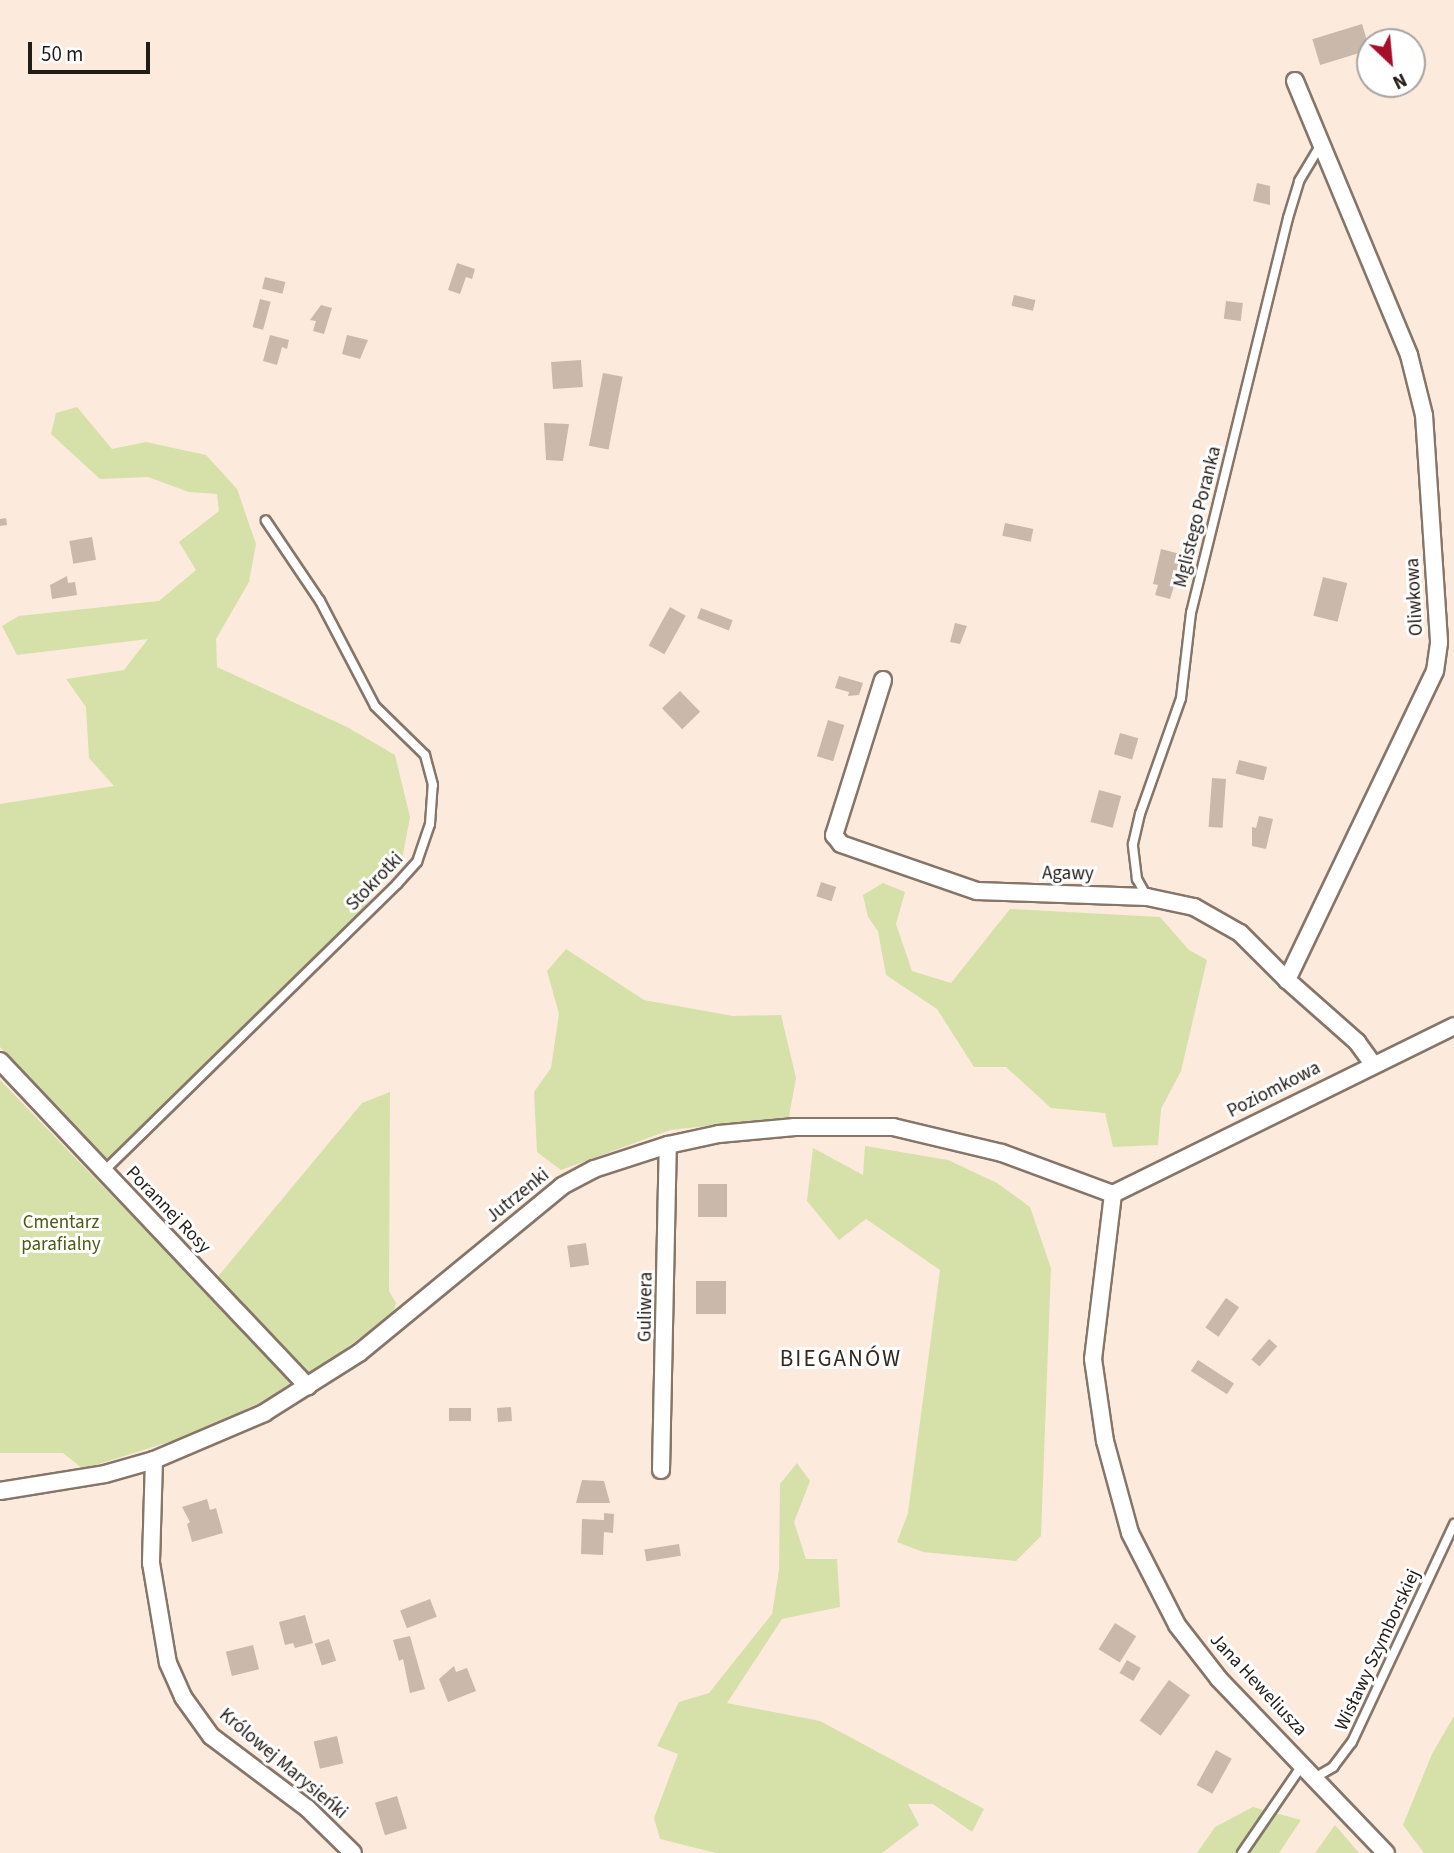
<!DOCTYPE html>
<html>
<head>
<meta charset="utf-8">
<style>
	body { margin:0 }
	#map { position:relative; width:1454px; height:1853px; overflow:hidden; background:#fceadc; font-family:"Source Sans 3",sans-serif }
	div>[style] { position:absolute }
	.green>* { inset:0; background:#d5e1a9 }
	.building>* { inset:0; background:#cab9ab; transform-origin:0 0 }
	.roads { filter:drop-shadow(2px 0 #867669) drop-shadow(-2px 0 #867669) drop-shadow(0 2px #867669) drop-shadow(0 -2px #867669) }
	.lane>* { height:8px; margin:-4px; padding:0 4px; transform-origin:4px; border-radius:4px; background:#fff }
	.street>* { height:16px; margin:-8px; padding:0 8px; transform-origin:8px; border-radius:8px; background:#fff }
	span { translate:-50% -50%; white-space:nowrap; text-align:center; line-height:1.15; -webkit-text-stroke:6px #fff; paint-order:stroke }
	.street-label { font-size:19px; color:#221c17 }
	.park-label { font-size:19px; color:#4e5913 }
	.quarter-label { font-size:23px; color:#36291e; letter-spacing:2px }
	.north { position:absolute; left:1356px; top:28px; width:70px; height:70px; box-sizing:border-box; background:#fff; border:2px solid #a7a4a2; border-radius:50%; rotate:154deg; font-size:19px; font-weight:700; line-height:28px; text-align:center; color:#221c17 }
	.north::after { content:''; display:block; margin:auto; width:24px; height:32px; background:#a70f28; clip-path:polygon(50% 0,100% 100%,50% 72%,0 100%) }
	.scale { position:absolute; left:28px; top:42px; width:122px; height:32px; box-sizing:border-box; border:4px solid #221c17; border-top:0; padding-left:9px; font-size:21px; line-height:24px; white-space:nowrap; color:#221c17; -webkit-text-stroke:5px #fff; paint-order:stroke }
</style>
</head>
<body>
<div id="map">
	<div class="green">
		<i style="clip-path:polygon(77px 407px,112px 449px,146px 442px,206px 455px,237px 489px,256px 544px,249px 582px,216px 639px,217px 667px,347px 727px,395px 755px,410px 817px,402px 860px,354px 919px,110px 1158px,101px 1159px,0 1047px,0 804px,114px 786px,89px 758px,86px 707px,66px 679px,124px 670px,148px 639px,17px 655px,2px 626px,19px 616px,159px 601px,196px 570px,179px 542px,219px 511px,217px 494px,189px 492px,148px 477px,100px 479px,51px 434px,56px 413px)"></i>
		<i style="clip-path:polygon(883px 883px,905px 892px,896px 924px,912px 971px,951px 983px,1010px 909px,1160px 917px,1189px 950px,1207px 960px,1181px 1071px,1161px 1109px,1158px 1145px,1113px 1147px,1105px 1113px,1051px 1108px,1006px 1067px,974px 1067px,937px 1009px,886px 975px,878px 931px,868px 917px,863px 895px)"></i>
		<i style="clip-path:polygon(566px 949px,644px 1000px,733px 1016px,781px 1015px,796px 1078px,789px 1117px,670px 1130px,561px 1170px,537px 1152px,534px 1092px,551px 1068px,559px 1014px,547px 971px)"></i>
		<i style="clip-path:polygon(0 1080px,292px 1382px,286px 1390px,197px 1433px,83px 1469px,63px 1453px,0 1453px)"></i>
		<i style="clip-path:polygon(390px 1092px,389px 1291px,396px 1303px,393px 1314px,312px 1373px,301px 1368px,215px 1280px,362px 1103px)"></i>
		<i style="clip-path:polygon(865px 1146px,948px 1160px,997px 1183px,1030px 1207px,1051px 1268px,1041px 1536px,1016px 1561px,923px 1552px,897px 1542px,908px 1513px,940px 1270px,866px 1219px,839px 1240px,807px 1201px,813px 1148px,863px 1175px)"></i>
		<i style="clip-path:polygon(797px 1463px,810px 1481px,794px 1522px,806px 1559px,837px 1559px,840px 1607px,782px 1619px,727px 1703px,820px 1721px,984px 1809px,972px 1832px,933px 1804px,908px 1804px,919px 1825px,882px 1853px,716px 1853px,660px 1839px,654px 1818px,678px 1754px,657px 1746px,679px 1702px,709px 1693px,772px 1614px,779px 1570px,780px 1484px)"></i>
		<i style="clip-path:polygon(1454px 1716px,1454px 1853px,1424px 1853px,1403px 1825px,1432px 1754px)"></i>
		<i style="clip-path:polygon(1253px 1807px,1301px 1820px,1279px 1853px,1197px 1853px,1215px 1827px)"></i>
		<i style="clip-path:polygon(1335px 1825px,1359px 1853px,1315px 1853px)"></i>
	</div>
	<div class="building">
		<i style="left:1362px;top:24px;width:27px;height:52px;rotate:73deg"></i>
		<i style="clip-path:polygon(1257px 183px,1270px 186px,1270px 205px,1253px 201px)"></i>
		<i style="clip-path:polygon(457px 263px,475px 269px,472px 279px,466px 277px,460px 294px,448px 290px)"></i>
		<i style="left:265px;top:277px;width:21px;height:12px;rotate:14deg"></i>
		<i style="left:1014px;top:295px;width:22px;height:11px;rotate:13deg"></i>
		<i style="left:260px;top:299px;width:11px;height:29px;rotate:15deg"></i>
		<i style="left:1226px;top:301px;width:17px;height:18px;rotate:7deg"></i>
		<i style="clip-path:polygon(321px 305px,332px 308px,324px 334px,313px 331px,316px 321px,310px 320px)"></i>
		<i style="clip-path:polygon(270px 335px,289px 340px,287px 349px,282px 347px,277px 365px,263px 361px)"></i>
		<i style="clip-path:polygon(347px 335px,368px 340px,360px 359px,342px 354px)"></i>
		<i style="left:581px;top:360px;width:27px;height:30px;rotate:86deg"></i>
		<i style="left:603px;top:373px;width:20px;height:74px;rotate:11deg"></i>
		<i style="clip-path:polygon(544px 423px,569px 424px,563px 461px,546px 460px)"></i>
		<i style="clip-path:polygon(6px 518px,7px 525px,0 526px,0 519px)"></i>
		<i style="left:1005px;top:523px;width:29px;height:13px;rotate:12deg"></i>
		<i style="left:92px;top:537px;width:23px;height:23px;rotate:80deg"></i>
		<i style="clip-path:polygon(1161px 549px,1184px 555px,1170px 599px,1155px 595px,1158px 585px,1153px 584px)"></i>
		<i style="clip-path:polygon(67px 576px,68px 583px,75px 582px,77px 595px,52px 599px,50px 585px)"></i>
		<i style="left:1323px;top:577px;width:25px;height:40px;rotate:14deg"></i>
		<i style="left:670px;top:607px;width:18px;height:44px;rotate:29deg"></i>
		<i style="left:701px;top:608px;width:34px;height:11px;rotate:21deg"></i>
		<i style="clip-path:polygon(955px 623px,967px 626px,960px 644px,950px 642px)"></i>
		<i style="clip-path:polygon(839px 676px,863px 683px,859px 695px,848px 696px,849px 692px,835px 688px)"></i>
		<i style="left:680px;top:691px;width:29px;height:25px;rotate:46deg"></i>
		<i style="left:828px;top:720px;width:17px;height:38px;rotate:17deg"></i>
		<i style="left:1120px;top:733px;width:19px;height:22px;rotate:16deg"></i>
		<i style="left:1239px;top:760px;width:29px;height:14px;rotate:14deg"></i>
		<i style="left:1212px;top:778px;width:14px;height:49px;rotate:4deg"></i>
		<i style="left:1099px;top:790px;width:23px;height:33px;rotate:15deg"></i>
		<i style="clip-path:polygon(1259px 816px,1273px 819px,1266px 849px,1252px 846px,1252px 827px,1256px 828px)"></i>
		<i style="left:821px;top:882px;width:16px;height:15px;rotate:18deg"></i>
		<i style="left:698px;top:1184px;width:29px;height:33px"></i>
		<i style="left:586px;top:1243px;width:22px;height:19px;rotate:82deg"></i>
		<i style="left:696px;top:1281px;width:30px;height:33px"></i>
		<i style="left:1226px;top:1298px;width:16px;height:36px;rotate:35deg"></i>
		<i style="left:1269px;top:1339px;width:11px;height:27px;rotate:41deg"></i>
		<i style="left:1198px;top:1360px;width:43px;height:13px;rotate:33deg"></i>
		<i style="left:511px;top:1407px;width:14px;height:14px;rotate:86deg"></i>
		<i style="left:471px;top:1408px;width:13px;height:22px;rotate:90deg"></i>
		<i style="clip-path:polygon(582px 1480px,604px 1481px,610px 1503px,576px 1503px)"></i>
		<i style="clip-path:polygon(207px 1499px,210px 1510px,216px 1508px,223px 1533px,192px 1542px,187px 1524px,190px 1522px,182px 1507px)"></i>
		<i style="clip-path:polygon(604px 1513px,614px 1514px,613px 1533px,604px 1532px,603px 1555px,581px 1554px,582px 1519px,604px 1520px)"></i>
		<i style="left:679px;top:1544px;width:12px;height:35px;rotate:81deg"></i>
		<i style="left:430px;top:1599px;width:19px;height:32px;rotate:69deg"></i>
		<i style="clip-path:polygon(305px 1615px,313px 1643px,295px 1648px,293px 1643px,285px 1645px,279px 1622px)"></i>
		<i style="left:1115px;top:1623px;width:25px;height:31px;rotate:32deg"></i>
		<i style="clip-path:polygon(410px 1636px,425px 1689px,410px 1693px,403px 1659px,399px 1661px,393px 1640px)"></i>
		<i style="left:329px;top:1639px;width:23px;height:15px;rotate:72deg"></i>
		<i style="left:253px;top:1645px;width:25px;height:28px;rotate:76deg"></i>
		<i style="left:1127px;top:1660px;width:16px;height:15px;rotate:30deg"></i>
		<i style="clip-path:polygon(454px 1666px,456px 1672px,467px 1668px,476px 1691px,448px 1702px,439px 1679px)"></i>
		<i style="left:1169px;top:1680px;width:26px;height:50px;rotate:36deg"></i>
		<i style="left:337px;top:1736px;width:28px;height:24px;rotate:77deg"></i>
		<i style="left:1216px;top:1750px;width:18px;height:40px;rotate:29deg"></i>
		<i style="left:397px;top:1796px;width:34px;height:23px;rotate:73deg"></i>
	</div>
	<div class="roads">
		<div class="lane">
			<i style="left:1147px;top:897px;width:21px;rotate:-119deg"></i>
			<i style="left:1137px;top:879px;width:35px;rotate:-97deg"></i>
			<i style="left:1133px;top:844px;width:31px;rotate:-77deg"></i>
			<i style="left:1140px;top:814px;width:123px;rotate:-70.5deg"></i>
			<i style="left:1181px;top:698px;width:86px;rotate:-83.3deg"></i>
			<i style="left:1191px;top:613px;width:407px;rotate:-76.2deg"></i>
			<i style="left:1288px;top:218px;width:39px;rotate:-73deg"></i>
			<i style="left:1299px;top:181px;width:39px;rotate:-59deg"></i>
			<i style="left:103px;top:1172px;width:412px;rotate:-44.4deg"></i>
			<i style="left:397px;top:884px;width:30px;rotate:-48deg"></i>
			<i style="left:417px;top:862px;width:40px;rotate:-71.1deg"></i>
			<i style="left:430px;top:824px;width:39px;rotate:-86deg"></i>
			<i style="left:433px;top:785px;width:31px;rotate:-105deg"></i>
			<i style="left:425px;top:755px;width:70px;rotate:-135.6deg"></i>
			<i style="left:375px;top:706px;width:119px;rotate:-117.6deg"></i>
			<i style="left:320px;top:601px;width:97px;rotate:-124deg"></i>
			<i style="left:1316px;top:1777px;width:20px;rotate:-30deg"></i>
			<i style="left:1333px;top:1767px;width:31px;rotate:-53deg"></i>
			<i style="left:1352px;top:1742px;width:241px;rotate:-64.9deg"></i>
			<i style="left:1242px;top:1853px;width:108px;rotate:-55.6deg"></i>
		</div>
		<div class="street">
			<i style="left:1295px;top:81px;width:297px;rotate:67.4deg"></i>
			<i style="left:1409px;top:355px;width:62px;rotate:76deg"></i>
			<i style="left:1424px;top:415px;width:228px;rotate:86.2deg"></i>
			<i style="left:1439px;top:643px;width:28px;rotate:98deg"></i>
			<i style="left:1435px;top:671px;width:343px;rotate:115.6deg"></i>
			<i style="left:1287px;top:980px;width:94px;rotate:41.5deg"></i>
			<i style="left:1357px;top:1042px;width:27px;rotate:54deg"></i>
			<i style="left:883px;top:680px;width:163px;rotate:107.5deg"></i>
			<i style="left:834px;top:835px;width:11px;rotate:52deg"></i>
			<i style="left:841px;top:844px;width:144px;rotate:19.1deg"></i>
			<i style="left:977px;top:891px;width:170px;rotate:2deg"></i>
			<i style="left:1147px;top:897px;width:48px;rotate:12deg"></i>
			<i style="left:1194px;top:907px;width:53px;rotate:29.5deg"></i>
			<i style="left:1240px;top:933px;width:66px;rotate:45deg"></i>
			<i style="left:0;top:1061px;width:448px;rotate:46.6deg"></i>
			<i style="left:1113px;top:1194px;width:166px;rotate:96.9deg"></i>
			<i style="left:1093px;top:1359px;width:83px;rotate:81.7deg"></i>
			<i style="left:1105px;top:1441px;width:95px;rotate:74.8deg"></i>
			<i style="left:1130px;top:1533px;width:103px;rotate:62.9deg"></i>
			<i style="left:1177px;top:1625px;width:68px;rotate:52.1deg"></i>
			<i style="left:1219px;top:1679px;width:241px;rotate:46.2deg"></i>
			<i style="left:1113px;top:1194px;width:380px;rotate:-26.2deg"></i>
			<i style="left:154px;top:1460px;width:103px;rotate:91.7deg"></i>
			<i style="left:151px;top:1563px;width:101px;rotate:80.4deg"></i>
			<i style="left:168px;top:1663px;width:37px;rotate:66deg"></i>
			<i style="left:183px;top:1697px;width:48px;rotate:54.3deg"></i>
			<i style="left:211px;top:1736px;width:120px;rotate:36.9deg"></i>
			<i style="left:307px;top:1808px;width:64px;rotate:44.4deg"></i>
			<i style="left:661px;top:1470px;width:325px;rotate:-88.8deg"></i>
			<i style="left:0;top:1491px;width:106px;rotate:-9.2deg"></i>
			<i style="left:105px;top:1474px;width:51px;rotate:-15.9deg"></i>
			<i style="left:154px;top:1460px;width:120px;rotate:-23.1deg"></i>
			<i style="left:264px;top:1413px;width:112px;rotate:-32.3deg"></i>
			<i style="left:359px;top:1353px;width:263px;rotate:-39.4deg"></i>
			<i style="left:562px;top:1186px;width:36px;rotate:-28deg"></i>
			<i style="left:594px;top:1169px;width:78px;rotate:-18deg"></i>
			<i style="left:668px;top:1145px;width:52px;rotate:-12.2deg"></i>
			<i style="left:719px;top:1134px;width:76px;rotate:-5.3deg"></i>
			<i style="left:795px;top:1127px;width:98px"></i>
			<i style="left:893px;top:1127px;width:112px;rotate:13.4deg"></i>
			<i style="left:1002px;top:1153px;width:118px;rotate:20.3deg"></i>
		</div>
	</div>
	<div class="street-label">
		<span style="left:1198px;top:517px;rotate:-76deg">Mglistego Poranka</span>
		<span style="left:1415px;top:597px;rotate:-93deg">Oliwkowa</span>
		<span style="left:1068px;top:874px;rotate:1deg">Agawy</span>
		<span style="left:375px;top:882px;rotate:-46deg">Stokrotki</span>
		<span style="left:1274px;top:1090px;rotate:-27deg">Poziomkowa</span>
		<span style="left:518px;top:1196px;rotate:-39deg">Jutrzenki</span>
		<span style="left:168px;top:1210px;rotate:46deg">Porannej Rosy</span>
		<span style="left:646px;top:1307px;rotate:-89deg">Guliwera</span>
		<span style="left:1378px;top:1650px;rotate:-65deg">Wisławy Szymborskiej</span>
		<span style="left:1258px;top:1685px;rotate:47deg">Jana Heweliusza</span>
		<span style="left:283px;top:1764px;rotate:40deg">Królowej Marysieńki</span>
	</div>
	<div class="park-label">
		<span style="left:61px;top:1234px">Cmentarz<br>parafialny</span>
	</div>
	<div class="quarter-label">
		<span style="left:841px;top:1359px">BIEGANÓW</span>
	</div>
	<div class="north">N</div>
	<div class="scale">50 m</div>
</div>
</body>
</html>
